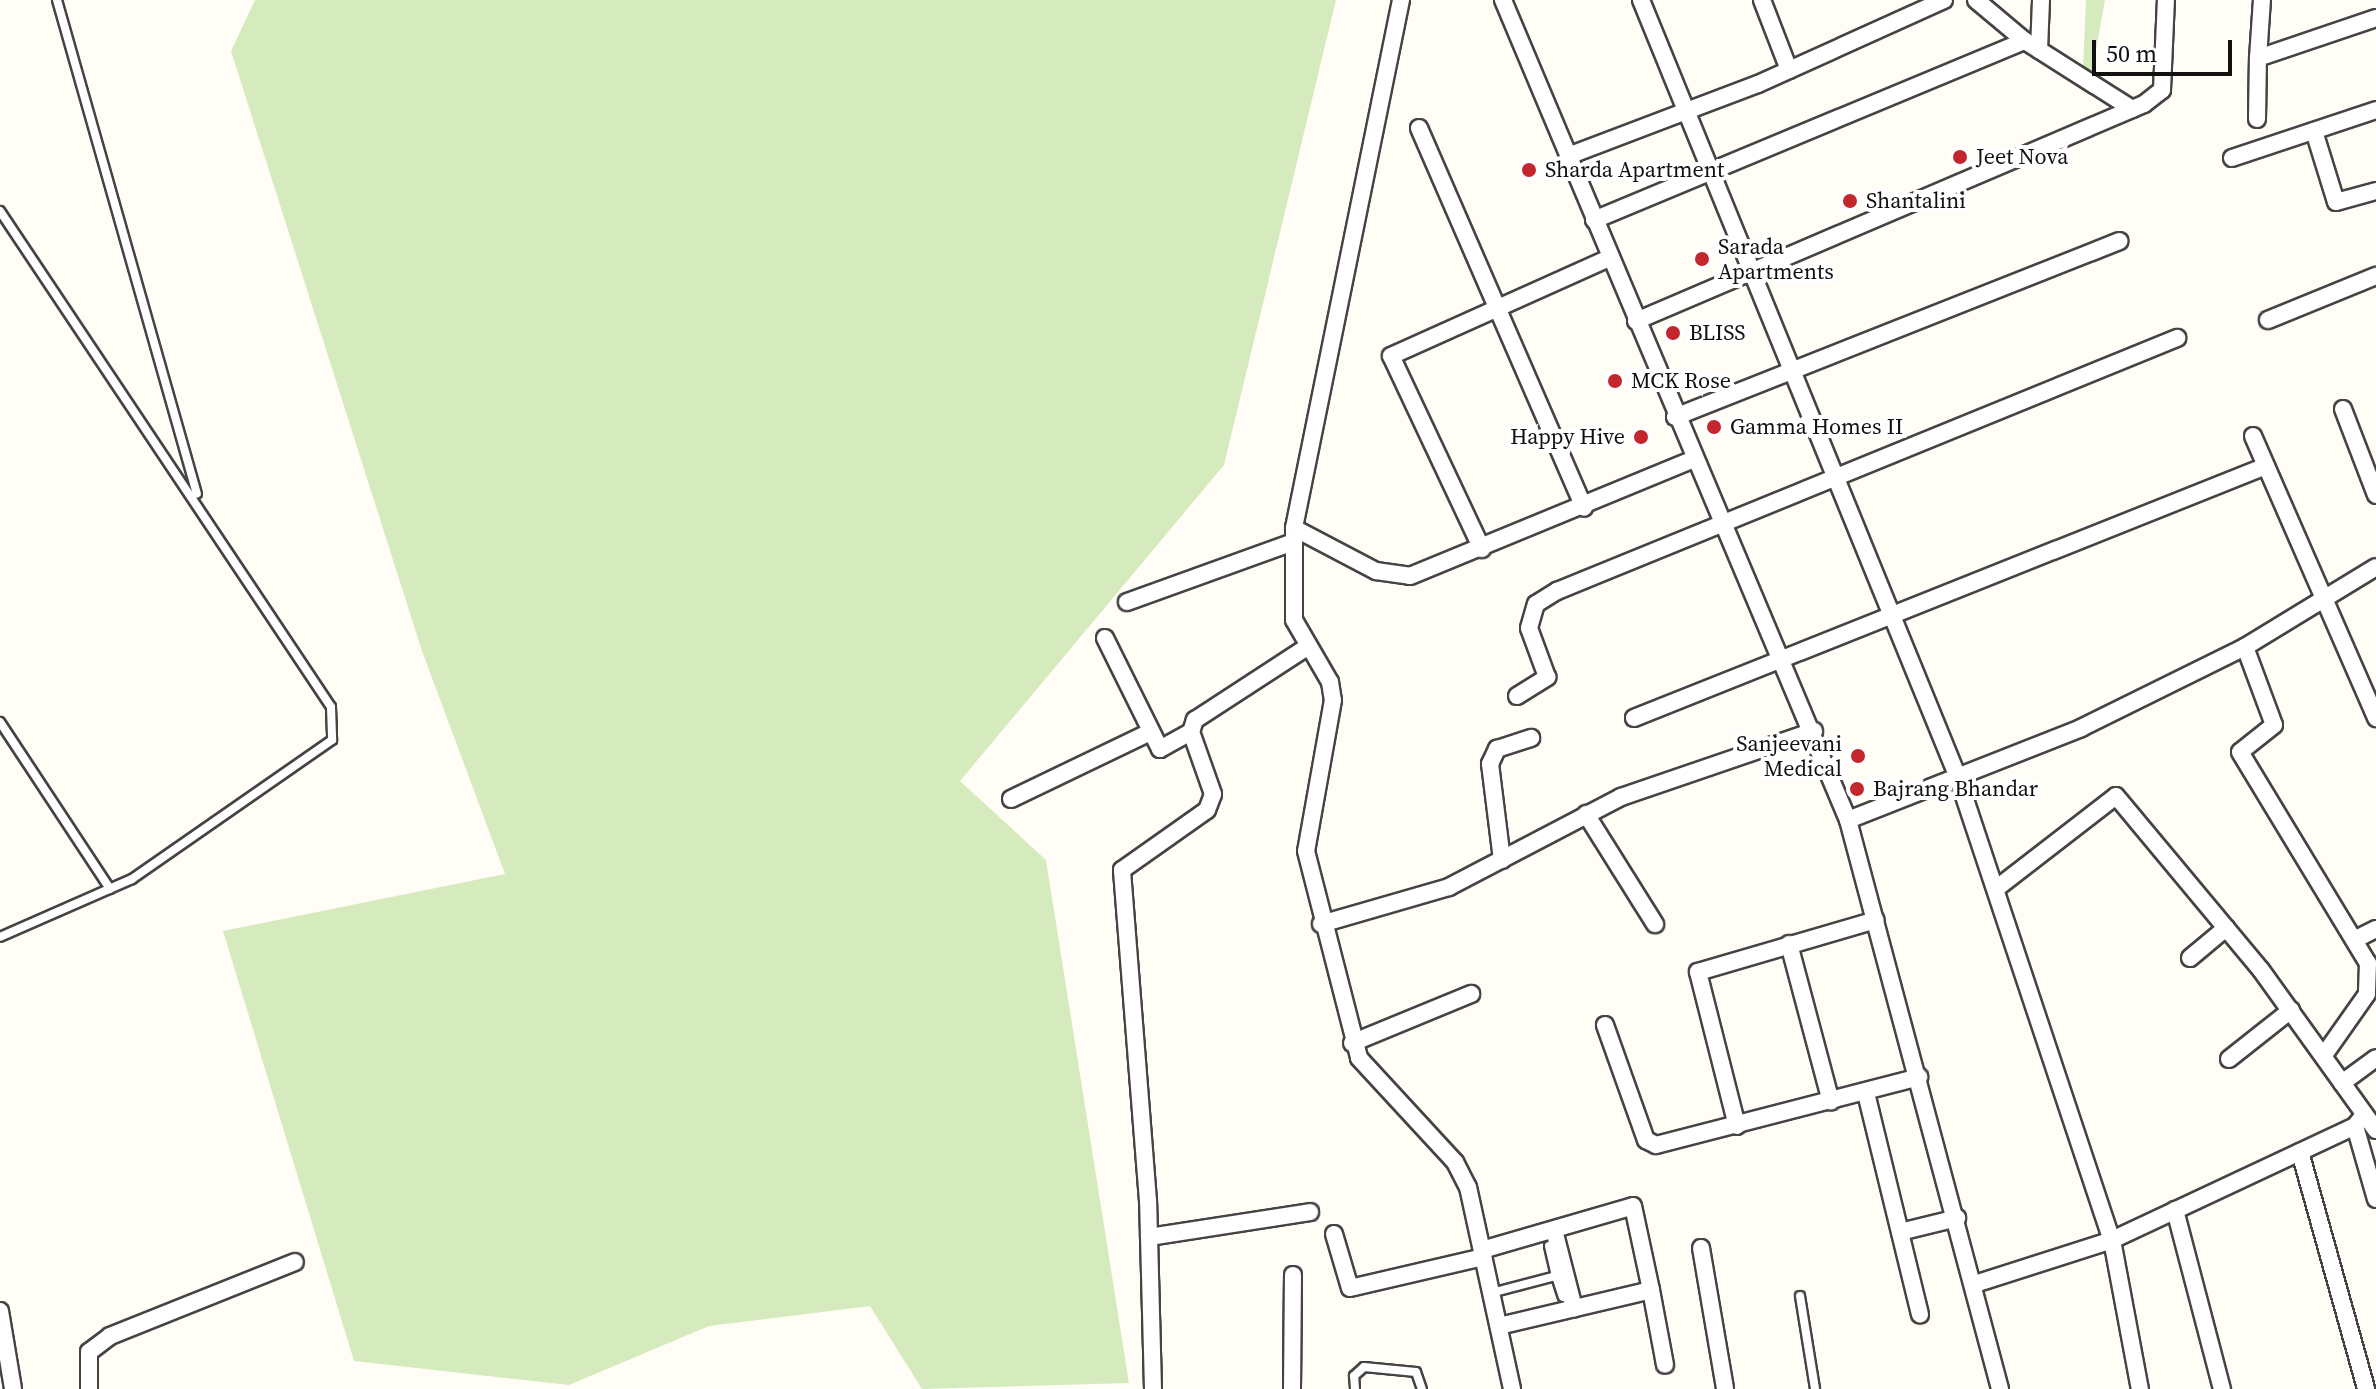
<!DOCTYPE html>
<html>
<head>
<meta charset="utf-8">
<style>
	body { margin:0 }
	#map { position:relative; width:2376px; height:1389px; overflow:hidden; background:#fffdf5; font-family:"Source Serif 4",serif }
	div>[style] { position:absolute }
	.green>* { inset:0; background:#d5ebbd }
	.roads { filter:drop-shadow(2px 0 #444) drop-shadow(-2px 0 #444) drop-shadow(0 2px #444) drop-shadow(0 -2px #444) }
	.service>* { height:8px; margin:-4px; padding:0 4px; transform-origin:4px; border-radius:4px; background:#fff }
	.minor>* { height:16px; margin:-8px; padding:0 8px; transform-origin:8px; border-radius:8px; background:#fff }
	.dots>* { width:22px; height:22px; translate:-50% -50%; box-sizing:border-box; border:4px solid #fff; border-radius:50% }
	span { translate:-50% -50%; white-space:nowrap; text-align:center; line-height:1.15; -webkit-text-stroke:8px #fff; paint-order:stroke }
	.poi-label { font-size:22px; color:#111 }
	.left { translate:0 -50%; text-align:left }
	.right { translate:-100% -50%; text-align:right }
	.scale { position:absolute; left:2092px; top:40px; width:140px; height:36px; box-sizing:border-box; border:4px solid #111; border-top:0; padding-left:10px; font-size:24px; line-height:28px; white-space:nowrap; color:#111; -webkit-text-stroke:6px #fff; paint-order:stroke }
</style>
</head>
<body>
<div id="map">
	<div class="green">
		<i style="clip-path:polygon(255px 0,1336px 0,1224px 465px,960px 781px,1046px 860px,1129px 1383px,922px 1389px,870px 1306px,709px 1326px,569px 1385px,354px 1361px,223px 931px,505px 874px,422px 651px,231px 51px)"></i>
		<i style="clip-path:polygon(2086px 0,2105px 0,2092px 72px,2083px 68px)"></i>
	</div>
	<div class="roads">
		<div class="service">
			<i style="left:57px;top:0;width:513px;rotate:74.18deg"></i>
			<i style="left:0;top:211px;width:596px;rotate:56.28deg"></i>
			<i style="left:331px;top:707px;width:33px;rotate:88deg"></i>
			<i style="left:332px;top:740px;width:244px;rotate:145.2deg"></i>
			<i style="left:132px;top:879px;width:144px;rotate:156.3deg"></i>
			<i style="left:0;top:722px;width:200px;rotate:56.6deg"></i>
			<i style="left:1549px;top:1246px;width:31px;rotate:77deg"></i>
			<i style="left:1491px;top:1293px;width:67px;rotate:-14.7deg"></i>
			<i style="left:1556px;top:1276px;width:22px;rotate:72deg"></i>
			<i style="left:1800px;top:1296px;width:94px;rotate:80.8deg"></i>
			<i style="left:1355px;top:1389px;width:13px;rotate:-94deg"></i>
			<i style="left:1354px;top:1376px;width:13px;rotate:-42deg"></i>
			<i style="left:1364px;top:1367px;width:52px;rotate:5.5deg"></i>
			<i style="left:1416px;top:1372px;width:18px;rotate:71deg"></i>
		</div>
		<div class="minor">
			<i style="left:1401px;top:0;width:539px;rotate:101.46deg"></i>
			<i style="left:1294px;top:528px;width:92px;rotate:90deg"></i>
			<i style="left:1294px;top:620px;width:72px;rotate:59.9deg"></i>
			<i style="left:1330px;top:682px;width:18px;rotate:81deg"></i>
			<i style="left:1333px;top:700px;width:153px;rotate:100.1deg"></i>
			<i style="left:1306px;top:851px;width:214px;rotate:75.6deg"></i>
			<i style="left:1359px;top:1058px;width:142px;rotate:47.3deg"></i>
			<i style="left:1455px;top:1162px;width:28px;rotate:63deg"></i>
			<i style="left:1468px;top:1187px;width:207px;rotate:77.7deg"></i>
			<i style="left:1503px;top:0;width:890px;rotate:67.18deg"></i>
			<i style="left:1848px;top:820px;width:589px;rotate:75.04deg"></i>
			<i style="left:1641px;top:0;width:837px;rotate:67.82deg"></i>
			<i style="left:1957px;top:775px;width:490px;rotate:71.6deg"></i>
			<i style="left:2112px;top:1240px;width:152px;rotate:79.4deg"></i>
			<i style="left:1762px;top:0;width:75px;rotate:68.9deg"></i>
			<i style="left:1976px;top:0;width:64px;rotate:39.9deg"></i>
			<i style="left:2025px;top:41px;width:127px;rotate:32.4deg"></i>
			<i style="left:2039px;top:50px;width:50px;rotate:-87.7deg"></i>
			<i style="left:2258px;top:58px;width:58px;rotate:-86.1deg"></i>
			<i style="left:2257px;top:119px;width:61px;rotate:-89.1deg"></i>
			<i style="left:2258px;top:58px;width:125px;rotate:-18.7deg"></i>
			<i style="left:1419px;top:128px;width:414px;rotate:66.5deg"></i>
			<i style="left:2314px;top:131px;width:74px;rotate:72.8deg"></i>
			<i style="left:2336px;top:202px;width:41px;rotate:-15.4deg"></i>
			<i style="left:1568px;top:156px;width:203px;rotate:-20.8deg"></i>
			<i style="left:1758px;top:84px;width:204px;rotate:-24.3deg"></i>
			<i style="left:2232px;top:158px;width:152px;rotate:-18.4deg"></i>
			<i style="left:1594px;top:220px;width:467px;rotate:-22.6deg"></i>
			<i style="left:2268px;top:320px;width:117px;rotate:-22.2deg"></i>
			<i style="left:1636px;top:321px;width:552px;rotate:-23.13deg"></i>
			<i style="left:2144px;top:104px;width:23px;rotate:-38deg"></i>
			<i style="left:2162px;top:90px;width:90px;rotate:-87.5deg"></i>
			<i style="left:2343px;top:409px;width:92px;rotate:69deg"></i>
			<i style="left:1675px;top:417px;width:478px;rotate:-21.6deg"></i>
			<i style="left:2253px;top:436px;width:308px;rotate:66.4deg"></i>
			<i style="left:1294px;top:528px;width:93px;rotate:27.7deg"></i>
			<i style="left:1376px;top:571px;width:34px;rotate:8deg"></i>
			<i style="left:1410px;top:576px;width:305px;rotate:-22.4deg"></i>
			<i style="left:1482px;top:549px;width:213px;rotate:-115.2deg"></i>
			<i style="left:1391px;top:356px;width:241px;rotate:-24.2deg"></i>
			<i style="left:1127px;top:602px;width:177px;rotate:-19.8deg"></i>
			<i style="left:1105px;top:638px;width:124px;rotate:63.6deg"></i>
			<i style="left:1160px;top:749px;width:35px;rotate:-29deg"></i>
			<i style="left:2245px;top:647px;width:83px;rotate:69.6deg"></i>
			<i style="left:2274px;top:725px;width:43px;rotate:141.5deg"></i>
			<i style="left:2240px;top:752px;width:247px;rotate:58.8deg"></i>
			<i style="left:2368px;top:963px;width:31px;rotate:92deg"></i>
			<i style="left:2367px;top:994px;width:75px;rotate:125.2deg"></i>
			<i style="left:1517px;top:696px;width:36px;rotate:-32deg"></i>
			<i style="left:1547px;top:677px;width:52px;rotate:-110.2deg"></i>
			<i style="left:1529px;top:628px;width:25px;rotate:-74deg"></i>
			<i style="left:1536px;top:604px;width:25px;rotate:-32deg"></i>
			<i style="left:1557px;top:591px;width:670px;rotate:-22.2deg"></i>
			<i style="left:1634px;top:718px;width:680px;rotate:-21.74deg"></i>
			<i style="left:1011px;top:799px;width:154px;rotate:-25.7deg"></i>
			<i style="left:1586px;top:814px;width:130px;rotate:57.9deg"></i>
			<i style="left:1848px;top:820px;width:251px;rotate:-21.5deg"></i>
			<i style="left:2081px;top:728px;width:183px;rotate:-26.3deg"></i>
			<i style="left:2245px;top:647px;width:153px;rotate:-31.4deg"></i>
			<i style="left:1502px;top:860px;width:97px;rotate:-97.1deg"></i>
			<i style="left:1490px;top:764px;width:17px;rotate:-65deg"></i>
			<i style="left:1497px;top:749px;width:36px;rotate:-18deg"></i>
			<i style="left:1997px;top:888px;width:150px;rotate:-37.7deg"></i>
			<i style="left:2116px;top:796px;width:226px;rotate:50.2deg"></i>
			<i style="left:2261px;top:970px;width:197px;rotate:54.3deg"></i>
			<i style="left:1321px;top:924px;width:133px;rotate:-16.1deg"></i>
			<i style="left:1449px;top:887px;width:194px;rotate:-27.6deg"></i>
			<i style="left:1621px;top:797px;width:204px;rotate:-18.9deg"></i>
			<i style="left:2356px;top:939px;width:22px;rotate:-27deg"></i>
			<i style="left:1789px;top:944px;width:163px;rotate:75.1deg"></i>
			<i style="left:2190px;top:958px;width:47px;rotate:-39.8deg"></i>
			<i style="left:1605px;top:1025px;width:122px;rotate:70.4deg"></i>
			<i style="left:1646px;top:1140px;width:11px;rotate:27deg"></i>
			<i style="left:1656px;top:1145px;width:272px;rotate:-14.5deg"></i>
			<i style="left:1352px;top:1043px;width:129px;rotate:-22.4deg"></i>
			<i style="left:2229px;top:1059px;width:79px;rotate:-38.3deg"></i>
			<i style="left:2342px;top:1083px;width:42px;rotate:-36.3deg"></i>
			<i style="left:1866px;top:1093px;width:228px;rotate:76.3deg"></i>
			<i style="left:1737px;top:1126px;width:159px;rotate:-104.2deg"></i>
			<i style="left:1698px;top:972px;width:185px;rotate:-16.3deg"></i>
			<i style="left:2355px;top:1126px;width:76px;rotate:74deg"></i>
			<i style="left:2300px;top:1152px;width:246px;rotate:74.4deg"></i>
			<i style="left:2175px;top:1210px;width:185px;rotate:75.3deg"></i>
			<i style="left:1554px;top:1230px;width:81px;rotate:75.6deg"></i>
			<i style="left:1900px;top:1232px;width:59px;rotate:-13.8deg"></i>
			<i style="left:1334px;top:1234px;width:56px;rotate:73.5deg"></i>
			<i style="left:1350px;top:1288px;width:137px;rotate:-13.1deg"></i>
			<i style="left:1149px;top:1237px;width:163px;rotate:-8.8deg"></i>
			<i style="left:1701px;top:1248px;width:143px;rotate:80.3deg"></i>
			<i style="left:1482px;top:1250px;width:157px;rotate:-16.2deg"></i>
			<i style="left:1633px;top:1206px;width:86px;rotate:77.9deg"></i>
			<i style="left:1975px;top:1284px;width:144px;rotate:-17.8deg"></i>
			<i style="left:2112px;top:1240px;width:268px;rotate:-25.1deg"></i>
			<i style="left:2355px;top:1126px;width:14px;rotate:-51deg"></i>
			<i style="left:0;top:1311px;width:79px;rotate:80.5deg"></i>
			<i style="left:1499px;top:1326px;width:156px;rotate:-13.3deg"></i>
			<i style="left:1651px;top:1290px;width:76px;rotate:79.4deg"></i>
			<i style="left:89px;top:1389px;width:37px;rotate:-90deg"></i>
			<i style="left:89px;top:1352px;width:26px;rotate:-37deg"></i>
			<i style="left:110px;top:1336px;width:199px;rotate:-21.8deg"></i>
			<i style="left:1153px;top:1389px;width:188px;rotate:-91.5deg"></i>
			<i style="left:1148px;top:1201px;width:332px;rotate:-94.5deg"></i>
			<i style="left:1122px;top:870px;width:104px;rotate:-35.2deg"></i>
			<i style="left:1207px;top:810px;width:17px;rotate:-69deg"></i>
			<i style="left:1213px;top:794px;width:66px;rotate:-109.5deg"></i>
			<i style="left:1191px;top:732px;width:13px;rotate:-72deg"></i>
			<i style="left:1195px;top:720px;width:134px;rotate:-33.1deg"></i>
			<i style="left:1292px;top:1389px;width:114px;rotate:-89.5deg"></i>
		</div>
	</div>
	<div class="dots">
		<i style="left:1960px;top:157px;background:#c4262e"></i>
		<i style="left:1529px;top:170px;background:#c4262e"></i>
		<i style="left:1850px;top:201px;background:#c4262e"></i>
		<i style="left:1702px;top:259px;background:#c4262e"></i>
		<i style="left:1673px;top:333px;background:#c4262e"></i>
		<i style="left:1615px;top:381px;background:#c4262e"></i>
		<i style="left:1714px;top:427px;background:#c4262e"></i>
		<i style="left:1641px;top:437px;background:#c4262e"></i>
		<i style="left:1858px;top:756px;background:#c4262e"></i>
		<i style="left:1857px;top:789px;background:#c4262e"></i>
	</div>
	<div class="poi-label">
		<span class="left" style="left:1976px;top:157px">Jeet Nova</span>
		<span class="left" style="left:1545px;top:170px">Sharda Apartment</span>
		<span class="left" style="left:1866px;top:201px">Shantalini</span>
		<span class="left" style="left:1718px;top:259px">Sarada<br>Apartments</span>
		<span class="left" style="left:1689px;top:333px">BLISS</span>
		<span class="left" style="left:1631px;top:381px">MCK Rose</span>
		<span class="left" style="left:1730px;top:427px">Gamma Homes II</span>
		<span class="right" style="left:1625px;top:437px">Happy Hive</span>
		<span class="right" style="left:1842px;top:756px">Sanjeevani<br>Medical</span>
		<span class="left" style="left:1873px;top:789px">Bajrang Bhandar</span>
	</div>
	<div class="scale">50 m</div>
</div>
</body>
</html>
